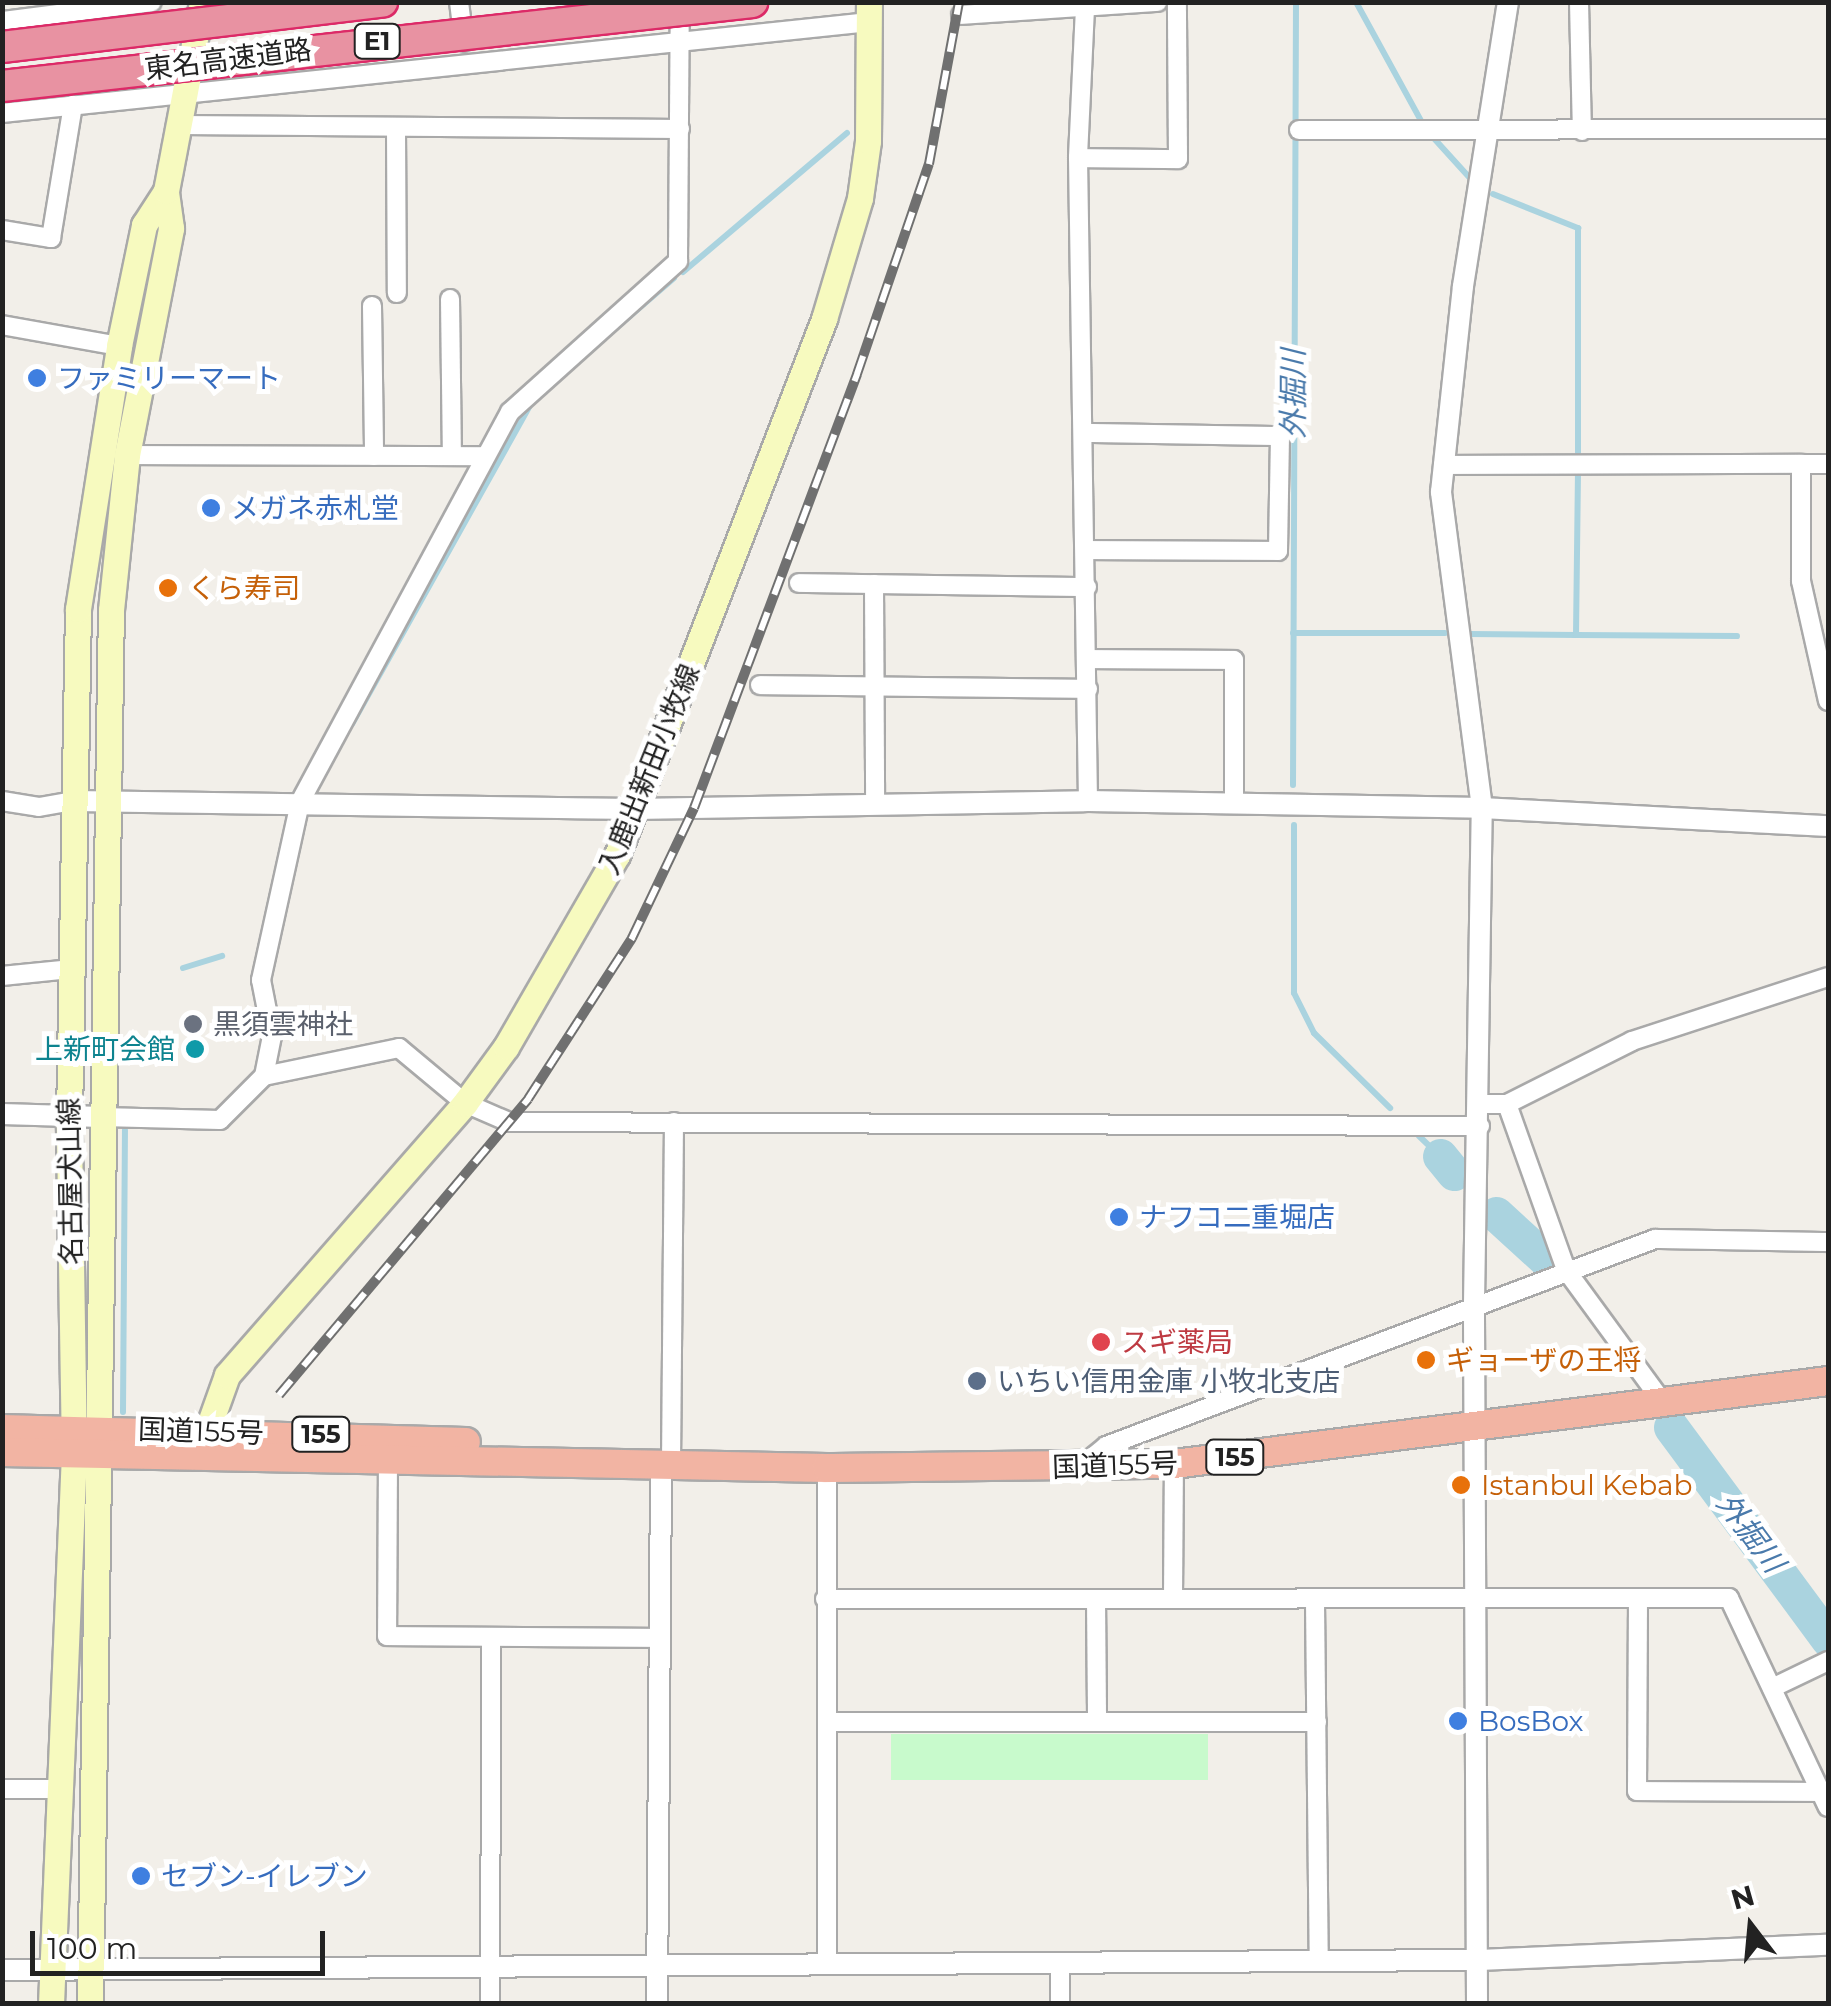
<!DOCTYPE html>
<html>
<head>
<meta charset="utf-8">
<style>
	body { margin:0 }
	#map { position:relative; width:1831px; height:2006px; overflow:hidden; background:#f2efe9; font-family:Montserrat,"Noto Sans JP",sans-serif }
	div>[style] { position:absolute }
	.park>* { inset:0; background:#c8facc; transform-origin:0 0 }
	.stream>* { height:6px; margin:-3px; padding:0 3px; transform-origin:3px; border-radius:3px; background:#aad3df }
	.river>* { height:35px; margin:-17.5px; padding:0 17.5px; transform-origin:17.5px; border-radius:17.5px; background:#aad3df }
	.roads { filter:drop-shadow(2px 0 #a9a9a9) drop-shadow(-2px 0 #a9a9a9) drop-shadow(0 2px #a9a9a9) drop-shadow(0 -2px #a9a9a9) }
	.minor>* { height:18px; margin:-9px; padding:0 9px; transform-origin:9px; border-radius:9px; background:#fff }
	.tertiary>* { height:20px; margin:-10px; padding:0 10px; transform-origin:10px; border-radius:10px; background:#fff }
	.secondary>* { height:25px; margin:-12.5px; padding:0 12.5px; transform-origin:12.5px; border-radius:12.5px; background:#f7fabf }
	.trunk>* { height:28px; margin:-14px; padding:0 14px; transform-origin:14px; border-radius:14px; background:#f2b4a3 }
	.rail>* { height:10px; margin-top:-5px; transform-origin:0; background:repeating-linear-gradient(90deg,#fff 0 19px,#707070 0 38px); box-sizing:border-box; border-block:2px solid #707070 }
	.bridges { filter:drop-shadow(2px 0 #dc2a67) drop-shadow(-2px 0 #dc2a67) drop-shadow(0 2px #dc2a67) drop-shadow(0 -2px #dc2a67) }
	.motorway-bridge>* { height:30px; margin:-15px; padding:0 15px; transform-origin:15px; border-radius:15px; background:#e892a2 }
	.dots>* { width:28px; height:28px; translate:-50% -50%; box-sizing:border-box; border:5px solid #fff; border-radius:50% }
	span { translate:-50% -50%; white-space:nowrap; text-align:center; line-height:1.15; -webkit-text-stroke:10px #fff; paint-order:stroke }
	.shield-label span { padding:2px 8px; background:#fff; border:2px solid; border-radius:8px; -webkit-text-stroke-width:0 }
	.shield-label { font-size:25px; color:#222; font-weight:700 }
	.street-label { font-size:28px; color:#222 }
	.shop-label { font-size:28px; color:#366cbe }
	.left { translate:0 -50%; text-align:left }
	.food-label { font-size:28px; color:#c56008 }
	.worship-label { font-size:28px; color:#5b616d }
	.culture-label { font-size:28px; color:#0d838f }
	.right { translate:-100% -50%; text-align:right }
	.health-label { font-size:28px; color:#be3a42 }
	.service-label { font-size:28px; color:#4e5e75 }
	.water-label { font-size:30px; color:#4a7aab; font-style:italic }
	.frame { position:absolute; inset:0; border:5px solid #222; pointer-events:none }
	.north { position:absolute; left:1701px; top:1876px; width:100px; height:100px; -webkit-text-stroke:8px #fff; paint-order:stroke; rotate:344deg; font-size:28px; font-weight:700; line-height:40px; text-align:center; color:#222 }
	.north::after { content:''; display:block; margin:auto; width:35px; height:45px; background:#222; clip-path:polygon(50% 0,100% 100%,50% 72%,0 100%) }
	.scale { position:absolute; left:30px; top:1931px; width:295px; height:45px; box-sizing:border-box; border:5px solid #222; border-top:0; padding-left:12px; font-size:30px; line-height:35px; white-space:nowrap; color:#222; -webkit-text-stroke:8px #fff; paint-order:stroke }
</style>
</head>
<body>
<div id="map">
	<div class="park">
		<i style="left:1208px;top:1734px;width:46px;height:317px;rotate:90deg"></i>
	</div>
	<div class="stream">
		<i style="left:1356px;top:2px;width:141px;rotate:61.3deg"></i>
		<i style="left:1430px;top:134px;width:58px;rotate:47.8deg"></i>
		<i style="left:1493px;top:194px;width:92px;rotate:21.8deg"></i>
		<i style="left:1578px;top:228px;width:230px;rotate:90deg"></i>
		<i style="left:683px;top:272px;width:215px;rotate:-40.3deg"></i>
		<i style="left:615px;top:329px;width:78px;rotate:-40.8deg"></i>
		<i style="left:1293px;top:633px;width:152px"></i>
		<i style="left:1469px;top:634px;width:107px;rotate:0.5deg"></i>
		<i style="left:1576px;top:635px;width:166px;rotate:-89.3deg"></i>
		<i style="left:1576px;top:635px;width:161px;rotate:0.4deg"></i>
		<i style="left:352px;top:724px;width:367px;rotate:-60.8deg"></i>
		<i style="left:1293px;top:785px;width:782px;rotate:-89.78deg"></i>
		<i style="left:1294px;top:825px;width:168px;rotate:90deg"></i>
		<i style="left:1294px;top:993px;width:45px;rotate:63.4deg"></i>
		<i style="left:1314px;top:1033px;width:107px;rotate:44.6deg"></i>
		<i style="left:183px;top:968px;width:41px;rotate:-17.1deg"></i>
		<i style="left:1419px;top:1136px;width:29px;rotate:44deg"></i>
		<i style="left:123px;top:1412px;width:282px;rotate:-89.6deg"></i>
	</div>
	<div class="river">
		<i style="left:1440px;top:1156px;width:22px;rotate:51deg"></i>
		<i style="left:1496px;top:1214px;width:79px;rotate:42.4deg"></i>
		<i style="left:1671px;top:1427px;width:264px;rotate:53.5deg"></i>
	</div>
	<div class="roads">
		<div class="minor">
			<i style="left:459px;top:2px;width:40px;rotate:82.9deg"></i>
			<i style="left:1579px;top:2px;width:129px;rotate:88.7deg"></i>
			<i style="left:1085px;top:8px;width:150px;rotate:92.7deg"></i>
			<i style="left:1078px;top:158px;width:643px;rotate:89.11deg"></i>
			<i style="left:961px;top:15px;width:197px;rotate:-3.8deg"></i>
			<i style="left:2px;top:21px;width:151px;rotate:-7.2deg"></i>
			<i style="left:2px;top:113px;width:872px;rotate:-5.99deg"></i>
			<i style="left:180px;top:125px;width:500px;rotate:0.46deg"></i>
			<i style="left:396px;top:129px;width:164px;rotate:89.7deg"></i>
			<i style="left:1299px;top:130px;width:529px;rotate:-0.11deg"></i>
			<i style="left:1078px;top:158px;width:100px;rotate:0.6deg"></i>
			<i style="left:1178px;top:159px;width:157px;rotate:-90.4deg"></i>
			<i style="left:2px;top:230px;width:50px;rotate:9.3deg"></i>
			<i style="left:51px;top:238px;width:135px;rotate:-80.6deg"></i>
			<i style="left:450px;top:299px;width:157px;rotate:89.3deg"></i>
			<i style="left:372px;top:306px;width:150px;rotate:89.2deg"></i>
			<i style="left:2px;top:325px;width:119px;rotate:10.2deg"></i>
			<i style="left:1087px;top:433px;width:193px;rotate:0.9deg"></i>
			<i style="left:1280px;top:436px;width:115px;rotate:91deg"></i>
			<i style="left:1278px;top:551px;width:191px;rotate:-179.7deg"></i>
			<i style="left:127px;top:455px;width:358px;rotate:0.2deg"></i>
			<i style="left:1828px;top:464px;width:27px;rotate:180deg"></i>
			<i style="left:1801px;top:464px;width:117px;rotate:90deg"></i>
			<i style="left:1801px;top:581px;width:123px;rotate:77.3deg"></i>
			<i style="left:1443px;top:465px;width:358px;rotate:-0.2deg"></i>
			<i style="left:799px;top:583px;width:288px;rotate:0.8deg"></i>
			<i style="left:874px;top:584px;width:221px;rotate:89.7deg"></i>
			<i style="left:1088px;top:659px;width:146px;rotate:0.4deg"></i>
			<i style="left:1234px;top:660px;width:143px;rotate:90deg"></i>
			<i style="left:760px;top:685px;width:328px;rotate:0.7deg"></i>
			<i style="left:2px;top:801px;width:37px;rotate:9deg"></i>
			<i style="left:39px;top:807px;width:36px;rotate:-10deg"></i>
			<i style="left:2px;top:976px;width:69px;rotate:-5.8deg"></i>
			<i style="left:264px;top:1076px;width:41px;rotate:-78.7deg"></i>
			<i style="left:272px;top:1036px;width:57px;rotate:-101.1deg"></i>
			<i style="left:261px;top:980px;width:182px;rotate:-77.6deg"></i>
			<i style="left:300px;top:802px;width:443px;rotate:-61.7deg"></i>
			<i style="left:510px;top:412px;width:226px;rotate:-41.9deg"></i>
			<i style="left:678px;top:261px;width:255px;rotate:-89.6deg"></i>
			<i style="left:1480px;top:1104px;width:27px"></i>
			<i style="left:1507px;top:1104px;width:140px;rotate:-26.7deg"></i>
			<i style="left:1632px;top:1041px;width:206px;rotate:-18.1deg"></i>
			<i style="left:1507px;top:1104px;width:176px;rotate:70.4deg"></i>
			<i style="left:1566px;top:1270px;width:166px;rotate:53.8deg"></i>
			<i style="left:102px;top:1117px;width:118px;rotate:1.5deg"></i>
			<i style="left:220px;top:1120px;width:62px;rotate:-45deg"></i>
			<i style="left:264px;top:1076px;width:138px;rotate:-11.7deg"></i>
			<i style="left:399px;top:1048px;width:86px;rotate:39.8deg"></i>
			<i style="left:465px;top:1103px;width:48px;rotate:23.4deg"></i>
			<i style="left:509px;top:1122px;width:971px;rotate:0.24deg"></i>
			<i style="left:388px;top:1457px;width:179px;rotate:90.3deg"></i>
			<i style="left:387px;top:1636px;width:273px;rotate:0.4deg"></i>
			<i style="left:1084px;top:1464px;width:28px;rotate:-39deg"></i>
			<i style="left:1106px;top:1446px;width:587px;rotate:-20.66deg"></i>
			<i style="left:1655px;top:1239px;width:173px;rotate:1deg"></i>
			<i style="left:671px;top:1465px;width:343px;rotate:-89.5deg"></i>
			<i style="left:827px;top:1468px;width:495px;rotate:90deg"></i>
			<i style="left:825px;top:1599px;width:904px;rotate:-0.06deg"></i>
			<i style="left:1729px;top:1598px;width:231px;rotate:64.7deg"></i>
			<i style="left:1096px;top:1599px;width:123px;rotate:89.5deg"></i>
			<i style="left:1173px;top:1599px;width:135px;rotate:-89.6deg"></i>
			<i style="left:1638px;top:1600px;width:191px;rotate:90.3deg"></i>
			<i style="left:1637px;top:1791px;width:183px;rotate:0.3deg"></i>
			<i style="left:1315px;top:1602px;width:359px;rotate:89.4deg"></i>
			<i style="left:1772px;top:1688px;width:62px;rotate:-25.7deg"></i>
			<i style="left:827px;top:1722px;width:490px"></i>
			<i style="left:2px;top:1789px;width:56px"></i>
			<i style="left:490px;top:2004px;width:367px;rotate:-89.8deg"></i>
			<i style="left:1060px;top:2004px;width:41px;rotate:-90deg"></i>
		</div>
		<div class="tertiary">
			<i style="left:74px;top:801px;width:561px;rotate:0.82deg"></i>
			<i style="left:635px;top:809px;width:453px;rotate:-1deg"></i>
			<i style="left:1088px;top:801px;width:394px;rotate:1deg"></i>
			<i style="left:1482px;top:808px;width:346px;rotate:3deg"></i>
			<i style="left:2px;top:1114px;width:100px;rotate:1.7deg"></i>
			<i style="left:2px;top:1970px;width:1476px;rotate:-0.39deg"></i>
			<i style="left:1478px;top:1960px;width:350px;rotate:-2.5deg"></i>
			<i style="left:657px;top:2004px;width:539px;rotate:-89.57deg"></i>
			<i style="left:1477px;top:2004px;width:701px;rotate:-90.25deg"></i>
			<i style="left:1474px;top:1303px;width:495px;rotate:-89.1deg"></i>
			<i style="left:1482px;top:808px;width:319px;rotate:-97.4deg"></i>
			<i style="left:1441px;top:492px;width:207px;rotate:-83.9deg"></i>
			<i style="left:1463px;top:286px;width:288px;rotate:-81deg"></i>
		</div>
		<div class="secondary">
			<i style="left:207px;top:1431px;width:59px;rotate:-70.3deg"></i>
			<i style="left:227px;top:1375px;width:361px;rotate:-48.8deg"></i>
			<i style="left:465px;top:1103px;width:69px;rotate:-53.8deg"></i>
			<i style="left:506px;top:1047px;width:222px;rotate:-60deg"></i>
			<i style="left:617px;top:855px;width:575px;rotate:-68.88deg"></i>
			<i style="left:824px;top:319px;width:126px;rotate:-73.4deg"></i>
			<i style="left:860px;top:198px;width:58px;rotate:-82deg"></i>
			<i style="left:868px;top:141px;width:139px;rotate:-89.6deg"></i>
			<i style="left:51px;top:2004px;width:551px;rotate:-87.61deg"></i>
			<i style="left:74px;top:1453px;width:335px;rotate:-90.9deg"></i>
			<i style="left:69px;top:1118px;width:509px;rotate:-88.99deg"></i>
			<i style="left:78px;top:609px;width:266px;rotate:-81.1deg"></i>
			<i style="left:119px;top:346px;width:124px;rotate:-78.3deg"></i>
			<i style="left:144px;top:225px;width:40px;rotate:-57.1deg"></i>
			<i style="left:90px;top:2004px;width:1394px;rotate:-89.14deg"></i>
			<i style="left:111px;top:610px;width:156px;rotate:-84.1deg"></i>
			<i style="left:127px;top:455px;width:231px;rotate:-79deg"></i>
			<i style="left:171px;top:228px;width:37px;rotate:-98deg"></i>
			<i style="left:166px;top:191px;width:192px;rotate:-79.2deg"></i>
		</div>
		<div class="trunk">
			<i style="left:2px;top:1429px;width:464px;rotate:1.6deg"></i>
			<i style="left:2px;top:1452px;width:825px;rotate:1.11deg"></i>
			<i style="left:827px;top:1468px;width:347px;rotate:-0.7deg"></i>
			<i style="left:1174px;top:1464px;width:659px;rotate:-7.23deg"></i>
		</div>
	</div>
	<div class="rail">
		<i style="left:279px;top:1395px;width:387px;rotate:-49.9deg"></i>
		<i style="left:528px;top:1099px;width:192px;rotate:-57.1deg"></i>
		<i style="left:632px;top:938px;width:144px;rotate:-64.5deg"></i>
		<i style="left:694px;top:808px;width:464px;rotate:-69.4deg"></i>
		<i style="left:857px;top:374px;width:222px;rotate:-71.1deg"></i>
		<i style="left:929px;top:164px;width:165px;rotate:-79.5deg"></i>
	</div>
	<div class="bridges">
		<div class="motorway-bridge">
			<i style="left:2px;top:47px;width:383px;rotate:-6.8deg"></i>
			<i style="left:2px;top:86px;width:755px;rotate:-6.39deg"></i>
		</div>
	</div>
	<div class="dots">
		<i style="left:37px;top:378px;background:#3f7fe0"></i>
		<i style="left:211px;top:508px;background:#3f7fe0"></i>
		<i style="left:168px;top:588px;background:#e8710a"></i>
		<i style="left:193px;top:1024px;background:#6b7280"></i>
		<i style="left:195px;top:1049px;background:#0f9aa8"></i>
		<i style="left:1119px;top:1217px;background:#3f7fe0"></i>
		<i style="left:1101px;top:1342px;background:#e0444e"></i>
		<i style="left:1426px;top:1360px;background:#e8710a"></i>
		<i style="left:977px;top:1381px;background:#5c6f8a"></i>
		<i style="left:1461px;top:1485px;background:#e8710a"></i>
		<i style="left:1458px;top:1721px;background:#3f7fe0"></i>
		<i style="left:141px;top:1876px;background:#3f7fe0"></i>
	</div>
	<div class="shield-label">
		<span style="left:377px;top:41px">E1</span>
		<span style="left:321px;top:1434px">155</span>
		<span style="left:1235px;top:1457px">155</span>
	</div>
	<div class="street-label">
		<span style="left:228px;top:59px;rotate:-7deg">東名高速道路</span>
		<span style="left:649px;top:769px;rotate:-68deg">入鹿出新田小牧線</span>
		<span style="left:70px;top:1181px;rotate:-91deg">名古屋犬山線</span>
		<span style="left:201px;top:1431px;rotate:2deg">国道155号</span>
		<span style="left:1115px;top:1465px;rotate:-2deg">国道155号</span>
	</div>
	<div class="shop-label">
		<span class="left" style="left:57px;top:378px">ファミリーマート</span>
		<span class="left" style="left:231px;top:508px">メガネ赤札堂</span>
		<span class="left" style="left:1139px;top:1217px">ナフコ二重堀店</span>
		<span class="left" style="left:1478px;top:1721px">BosBox</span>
		<span class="left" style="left:161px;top:1876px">セブン-イレブン</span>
	</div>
	<div class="food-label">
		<span class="left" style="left:188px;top:588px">くら寿司</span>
		<span class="left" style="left:1446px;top:1360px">ギョーザの王将</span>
		<span class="left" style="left:1481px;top:1485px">Istanbul Kebab</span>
	</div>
	<div class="worship-label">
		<span class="left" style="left:213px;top:1024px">黒須雲神社</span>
	</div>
	<div class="culture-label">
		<span class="right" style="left:175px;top:1049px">上新町会館</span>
	</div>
	<div class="health-label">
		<span class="left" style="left:1121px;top:1342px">スギ薬局</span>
	</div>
	<div class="service-label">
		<span class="left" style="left:997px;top:1381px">いちい信用金庫 小牧北支店</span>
	</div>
	<div class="water-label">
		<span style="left:1294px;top:394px;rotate:-90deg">外掘川</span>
		<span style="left:1750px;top:1533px;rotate:53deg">外掘川</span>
	</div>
	<div class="frame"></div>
	<div class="north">N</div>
	<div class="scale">100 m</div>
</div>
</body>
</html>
